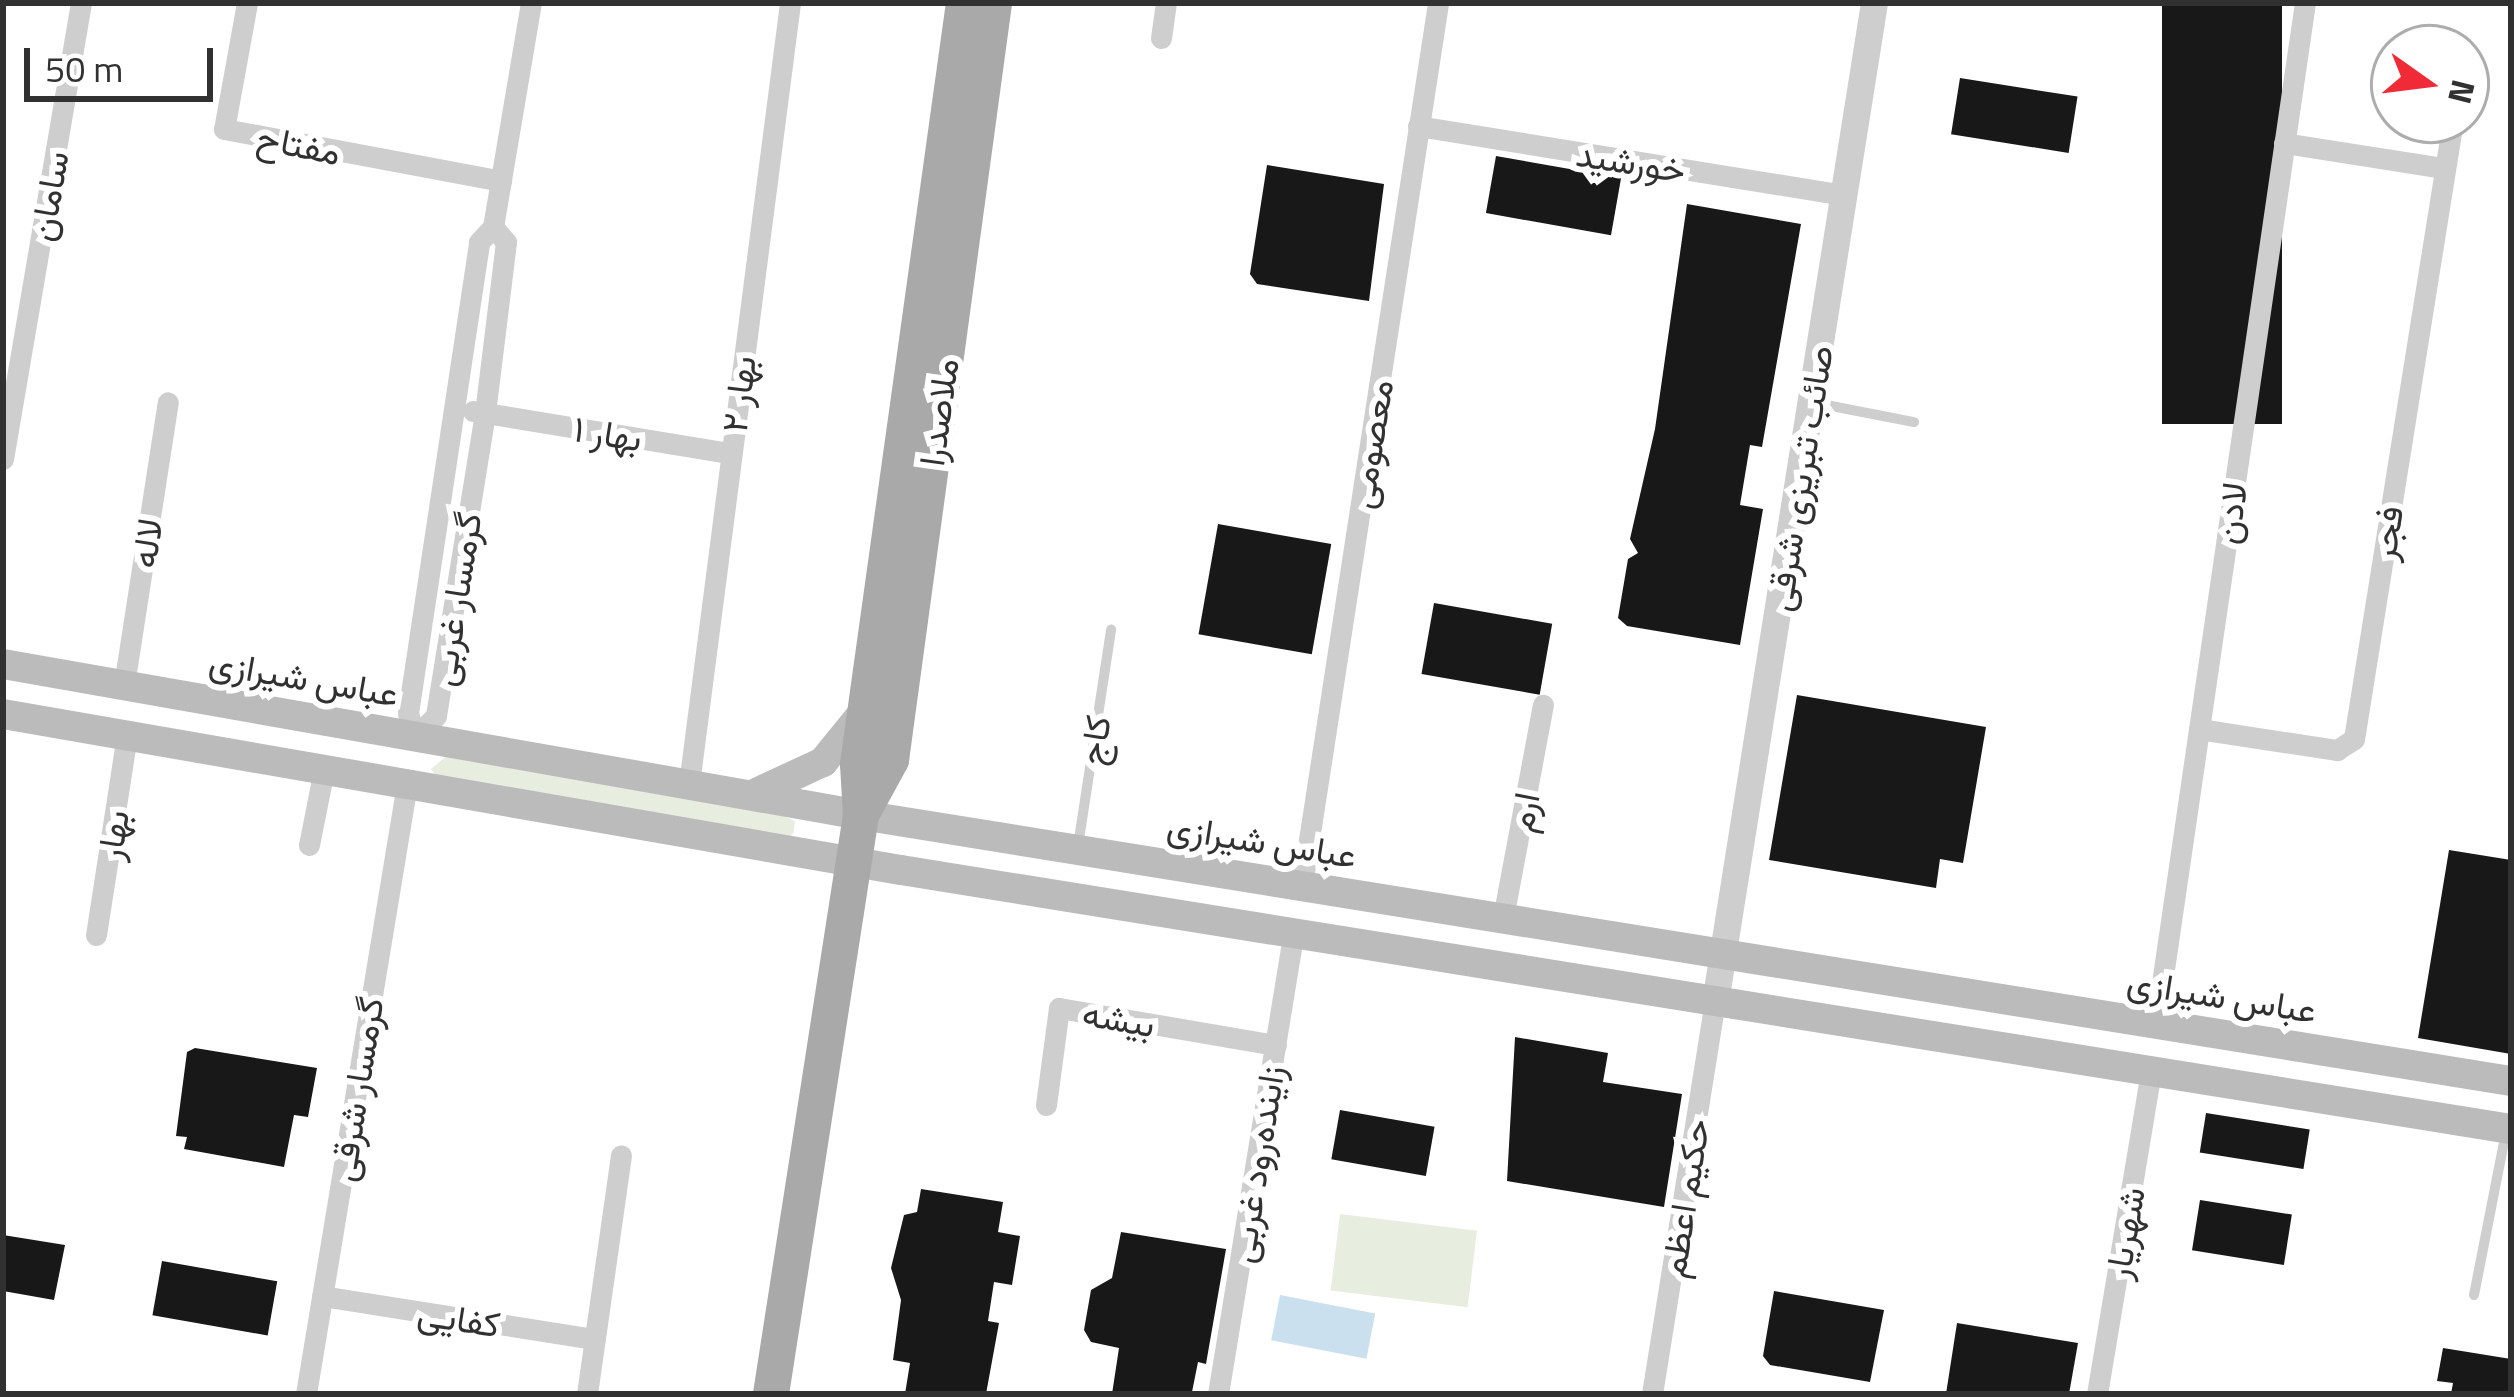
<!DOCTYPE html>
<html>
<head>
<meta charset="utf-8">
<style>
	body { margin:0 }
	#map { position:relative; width:2514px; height:1397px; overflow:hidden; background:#fff; font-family:"Titillium Web",Vazirmatn,sans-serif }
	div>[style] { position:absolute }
	.green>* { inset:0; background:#e7eedf; transform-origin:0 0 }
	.water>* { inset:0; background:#cae0ef; transform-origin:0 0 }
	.building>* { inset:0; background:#181818; transform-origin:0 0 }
	.service>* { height:10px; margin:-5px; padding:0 5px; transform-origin:5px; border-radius:5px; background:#cecece }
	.minor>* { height:21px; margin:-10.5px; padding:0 10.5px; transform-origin:10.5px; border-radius:10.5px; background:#cecece }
	.tertiary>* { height:27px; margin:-13.5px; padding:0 13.5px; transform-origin:13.5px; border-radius:13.5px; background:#cecece }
	.secondary>* { height:30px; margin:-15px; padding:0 15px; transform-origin:15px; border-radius:15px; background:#bbb }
	.primary>* { height:36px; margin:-18px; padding:0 18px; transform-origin:18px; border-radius:18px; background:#a9a9a9 }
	span { translate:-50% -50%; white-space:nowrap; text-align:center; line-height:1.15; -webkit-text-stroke:12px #fff; paint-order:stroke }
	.street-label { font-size:36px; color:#313131 }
	.frame { position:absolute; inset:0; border:6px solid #313131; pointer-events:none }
	.north { position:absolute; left:2370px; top:24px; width:120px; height:120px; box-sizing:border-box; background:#fff; border:3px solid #adadad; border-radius:50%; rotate:104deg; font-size:33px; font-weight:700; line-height:48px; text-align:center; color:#313131 }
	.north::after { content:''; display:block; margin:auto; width:42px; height:54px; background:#f02b37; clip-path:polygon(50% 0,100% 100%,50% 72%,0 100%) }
	.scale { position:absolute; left:24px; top:48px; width:189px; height:54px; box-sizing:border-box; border:6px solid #313131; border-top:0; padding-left:15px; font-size:36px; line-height:42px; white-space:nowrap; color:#313131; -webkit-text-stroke:9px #fff; paint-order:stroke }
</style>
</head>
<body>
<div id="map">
	<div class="green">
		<i style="clip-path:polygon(448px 755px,783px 816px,795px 821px,794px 831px,790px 838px,438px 779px,431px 769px)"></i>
		<i style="left:1340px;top:1214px;width:138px;height:77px;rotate:7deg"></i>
	</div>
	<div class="water">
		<i style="left:1280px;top:1295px;width:97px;height:46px;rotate:11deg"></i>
	</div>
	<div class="building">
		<i style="left:2162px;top:3px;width:120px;height:421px"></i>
		<i style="left:1960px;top:78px;width:119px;height:57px;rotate:9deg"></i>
		<i style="left:1496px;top:156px;width:127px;height:58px;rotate:10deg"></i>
		<i style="clip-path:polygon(1267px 165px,1384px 184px,1369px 301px,1257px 284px,1250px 274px)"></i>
		<i style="clip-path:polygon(1687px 204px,1801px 224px,1762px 447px,1750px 445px,1740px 505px,1763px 509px,1740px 645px,1627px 626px,1618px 618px,1628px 559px,1638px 553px,1630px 539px,1655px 429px)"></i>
		<i style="left:1218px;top:524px;width:115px;height:112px;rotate:10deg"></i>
		<i style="left:1434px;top:603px;width:120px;height:72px;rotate:10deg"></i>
		<i style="clip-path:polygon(1797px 695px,1986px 727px,1963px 863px,1940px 859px,1936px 888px,1769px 860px)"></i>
		<i style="clip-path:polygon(2449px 850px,2511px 860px,2511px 1054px,2418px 1038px)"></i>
		<i style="clip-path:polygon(1515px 1037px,1608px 1053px,1603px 1082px,1682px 1094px,1664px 1207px,1507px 1181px)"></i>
		<i style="clip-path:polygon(195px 1048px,317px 1068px,308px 1117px,294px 1115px,284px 1167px,184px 1149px,187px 1137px,176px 1136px,187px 1052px)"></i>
		<i style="left:1340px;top:1110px;width:96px;height:50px;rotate:10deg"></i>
		<i style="left:2206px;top:1113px;width:105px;height:40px;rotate:9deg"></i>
		<i style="clip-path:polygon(921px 1189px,1003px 1202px,998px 1232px,1020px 1236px,1012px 1285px,994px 1282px,988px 1321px,999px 1323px,986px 1394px,905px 1394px,910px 1363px,893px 1360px,901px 1300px,891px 1268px,904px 1215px,917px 1212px)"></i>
		<i style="left:2200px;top:1200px;width:93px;height:51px;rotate:9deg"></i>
		<i style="clip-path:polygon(1121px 1232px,1226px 1249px,1206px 1364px,1198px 1362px,1192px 1392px,1112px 1394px,1119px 1348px,1091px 1342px,1084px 1330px,1091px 1290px,1112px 1278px)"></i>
		<i style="clip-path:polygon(3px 1235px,65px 1245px,54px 1300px,3px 1291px)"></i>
		<i style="left:162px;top:1261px;width:117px;height:55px;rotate:10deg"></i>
		<i style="clip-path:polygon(1774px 1291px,1884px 1310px,1870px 1382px,1770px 1365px,1763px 1356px)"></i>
		<i style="clip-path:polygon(1957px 1323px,2078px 1343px,2069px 1394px,1946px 1394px)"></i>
		<i style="clip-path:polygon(2443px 1348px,2511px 1359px,2511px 1394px,2451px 1394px,2453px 1383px,2437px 1381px)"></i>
	</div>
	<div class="service">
		<i style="left:1811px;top:402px;width:105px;rotate:11deg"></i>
		<i style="left:1078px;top:846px;width:219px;rotate:-81.3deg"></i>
		<i style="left:2474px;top:1295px;width:166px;rotate:-78.9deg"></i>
	</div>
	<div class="minor">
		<i style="left:247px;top:3px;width:128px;rotate:100.3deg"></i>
		<i style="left:224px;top:129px;width:282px;rotate:10.6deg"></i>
		<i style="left:1161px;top:38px;width:35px;rotate:-82deg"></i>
		<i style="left:1418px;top:126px;width:432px;rotate:9.2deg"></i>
		<i style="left:2284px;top:143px;width:162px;rotate:8.9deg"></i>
		<i style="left:493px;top:227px;width:20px;rotate:49deg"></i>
		<i style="left:506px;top:242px;width:172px;rotate:97deg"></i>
		<i style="left:485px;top:413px;width:307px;rotate:99.2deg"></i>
		<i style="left:436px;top:716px;width:29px;rotate:136deg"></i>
		<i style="left:415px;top:736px;width:24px;rotate:-107deg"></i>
		<i style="left:408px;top:713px;width:476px;rotate:-81.4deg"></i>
		<i style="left:479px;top:242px;width:21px;rotate:-47deg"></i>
		<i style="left:493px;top:227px;width:227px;rotate:-80.4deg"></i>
		<i style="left:473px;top:411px;width:260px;rotate:9.3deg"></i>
		<i style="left:3px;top:459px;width:463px;rotate:-80.3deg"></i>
		<i style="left:124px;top:685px;width:286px;rotate:-81.2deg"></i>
		<i style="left:2199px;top:729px;width:140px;rotate:8.7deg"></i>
		<i style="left:2337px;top:750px;width:20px;rotate:-33deg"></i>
		<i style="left:2354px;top:739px;width:627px;rotate:-80.91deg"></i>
		<i style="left:689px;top:784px;width:788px;rotate:-82.63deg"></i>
		<i style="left:309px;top:845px;width:77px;rotate:-78.8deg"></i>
		<i style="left:1302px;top:885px;width:892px;rotate:-81.23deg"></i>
		<i style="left:1503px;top:918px;width:217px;rotate:-79.4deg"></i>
		<i style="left:96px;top:935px;width:202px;rotate:-81.2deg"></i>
		<i style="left:2156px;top:1024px;width:1032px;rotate:-81.7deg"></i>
		<i style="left:1046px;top:1105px;width:98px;rotate:-82.4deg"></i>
		<i style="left:1059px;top:1008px;width:220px;rotate:9.7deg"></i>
		<i style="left:322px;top:1296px;width:276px;rotate:9deg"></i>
		<i style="left:306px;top:1394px;width:618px;rotate:-80.6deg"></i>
		<i style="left:587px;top:1394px;width:241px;rotate:-81.9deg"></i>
		<i style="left:1218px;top:1394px;width:466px;rotate:-80.7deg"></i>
		<i style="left:1652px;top:1394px;width:397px;rotate:-80.9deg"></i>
		<i style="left:2097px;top:1394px;width:327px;rotate:-80.5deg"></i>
	</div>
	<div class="tertiary">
		<i style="left:1715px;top:1002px;width:1012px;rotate:-80.96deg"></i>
	</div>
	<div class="secondary">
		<i style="left:3px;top:664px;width:871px;rotate:9.98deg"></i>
		<i style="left:861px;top:815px;width:1671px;rotate:9.16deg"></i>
		<i style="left:3px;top:714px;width:911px;rotate:9.86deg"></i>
		<i style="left:901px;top:870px;width:1631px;rotate:9.14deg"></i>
		<i style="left:754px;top:794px;width:76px;rotate:-24.9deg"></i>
		<i style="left:823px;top:762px;width:68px;rotate:-50.9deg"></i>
	</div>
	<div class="primary">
		<i style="left:861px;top:815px;width:63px;rotate:-61.4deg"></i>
		<i style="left:891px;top:760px;width:764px;rotate:-82.25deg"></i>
		<i style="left:771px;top:1394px;width:586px;rotate:-81.16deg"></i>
		<i style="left:861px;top:815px;width:51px;rotate:-93.4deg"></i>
		<i style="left:858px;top:764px;width:768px;rotate:-82.07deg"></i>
	</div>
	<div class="street-label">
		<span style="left:299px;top:144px;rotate:11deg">مفتاح</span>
		<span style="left:1631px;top:161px;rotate:9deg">خورشید</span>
		<span style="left:48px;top:196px;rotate:-80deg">سامان</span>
		<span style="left:738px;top:394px;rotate:-83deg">بهار ۲</span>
		<span style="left:938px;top:412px;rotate:-82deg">ملاصدرا</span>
		<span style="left:608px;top:433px;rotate:9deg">بهار ۱</span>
		<span style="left:1370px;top:444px;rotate:-81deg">معصومی</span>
		<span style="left:1799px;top:478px;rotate:-81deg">صائب تبریزی شرقی</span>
		<span style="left:2230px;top:513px;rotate:-82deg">لادن</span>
		<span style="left:2386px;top:533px;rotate:-81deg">فجر</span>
		<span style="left:146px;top:543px;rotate:-81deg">لاله</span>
		<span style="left:455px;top:599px;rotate:-81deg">گرمسار غربی</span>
		<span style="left:304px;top:677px;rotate:10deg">عباس شیرازی</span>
		<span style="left:1094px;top:740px;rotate:-81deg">کاج</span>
		<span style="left:1523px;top:812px;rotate:-79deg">ارم</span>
		<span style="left:112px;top:835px;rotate:-81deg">بهار</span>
		<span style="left:1262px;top:840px;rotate:9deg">عباس شیرازی</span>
		<span style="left:2222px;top:995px;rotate:9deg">عباس شیرازی</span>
		<span style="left:1119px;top:1018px;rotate:10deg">بیشه</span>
		<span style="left:356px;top:1089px;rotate:-81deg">گرمسار شرقی</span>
		<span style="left:1256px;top:1164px;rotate:-81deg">زاینده‌رود غربی</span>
		<span style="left:1684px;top:1198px;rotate:-81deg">حکیم اعظم</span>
		<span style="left:2124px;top:1233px;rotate:-80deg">شهریار</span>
		<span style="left:459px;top:1318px;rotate:9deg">کفایی</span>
	</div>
	<div class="frame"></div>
	<div class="north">N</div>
	<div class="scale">50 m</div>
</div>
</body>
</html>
